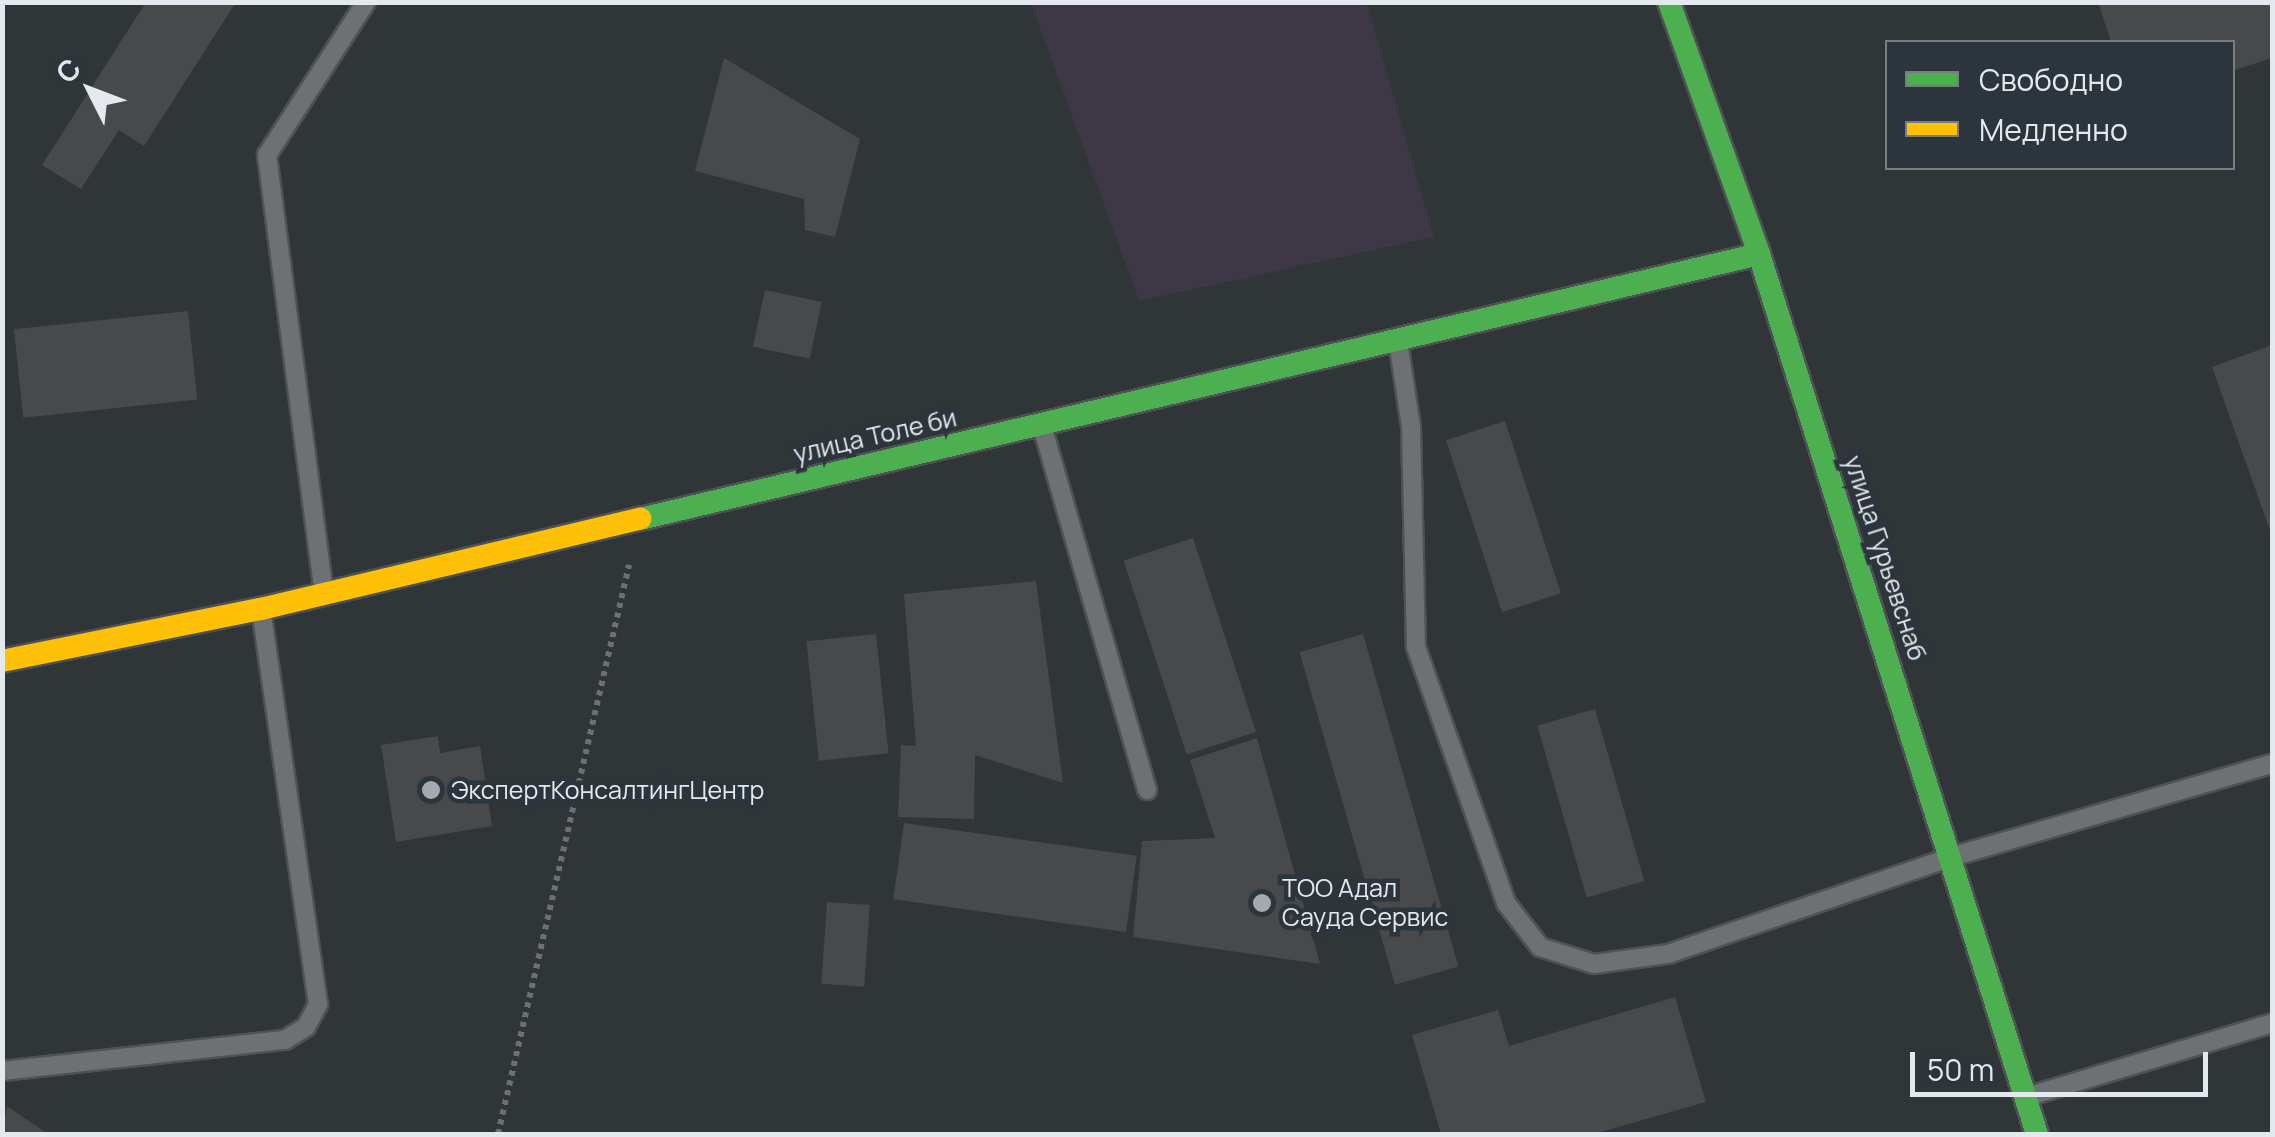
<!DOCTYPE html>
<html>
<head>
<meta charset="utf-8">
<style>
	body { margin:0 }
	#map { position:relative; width:2275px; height:1137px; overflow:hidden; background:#303538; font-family:Manrope,sans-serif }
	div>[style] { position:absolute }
	.commercial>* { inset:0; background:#3d3746 }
	.building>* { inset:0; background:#48494a; transform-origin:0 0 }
	.path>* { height:6px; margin-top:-3px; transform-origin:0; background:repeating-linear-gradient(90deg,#6c7074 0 5px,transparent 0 10px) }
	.roads { filter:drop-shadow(2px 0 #4e5255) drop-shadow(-2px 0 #4e5255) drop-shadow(0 2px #4e5255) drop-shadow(0 -2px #4e5255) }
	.lane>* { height:18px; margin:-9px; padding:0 9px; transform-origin:9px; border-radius:9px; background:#6d7174 }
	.fast>* { height:22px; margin:-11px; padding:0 11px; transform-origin:11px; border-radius:11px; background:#4caf50 }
	.slow>* { height:22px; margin:-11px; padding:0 11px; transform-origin:11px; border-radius:11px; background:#ffc107 }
	.dots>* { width:28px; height:28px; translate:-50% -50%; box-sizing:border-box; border:5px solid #2d353c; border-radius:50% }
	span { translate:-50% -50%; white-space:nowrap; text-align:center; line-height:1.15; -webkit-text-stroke:9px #2d353c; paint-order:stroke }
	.street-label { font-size:25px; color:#e3e9ee }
	.poi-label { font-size:25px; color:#e3e9ee }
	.left { translate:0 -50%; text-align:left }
	.frame { position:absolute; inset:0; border:5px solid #e3e9ee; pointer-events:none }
	.legend { position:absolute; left:1885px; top:40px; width:350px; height:130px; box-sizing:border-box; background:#2d353c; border:2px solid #767d83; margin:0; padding:12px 18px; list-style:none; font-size:30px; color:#e3e9ee }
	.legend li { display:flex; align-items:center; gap:20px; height:50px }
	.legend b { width:50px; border:2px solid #767d83 }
	.north { position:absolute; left:40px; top:40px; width:100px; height:100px; -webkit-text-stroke:8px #2d353c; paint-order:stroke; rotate:312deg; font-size:28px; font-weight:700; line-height:40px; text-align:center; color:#e3e9ee }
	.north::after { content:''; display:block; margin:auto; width:35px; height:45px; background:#e3e9ee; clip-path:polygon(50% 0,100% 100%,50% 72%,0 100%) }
	.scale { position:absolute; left:1910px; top:1052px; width:298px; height:45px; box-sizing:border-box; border:5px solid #e3e9ee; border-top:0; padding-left:12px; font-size:30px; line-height:35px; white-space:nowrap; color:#e3e9ee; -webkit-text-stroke:8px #2d353c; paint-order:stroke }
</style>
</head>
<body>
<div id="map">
	<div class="commercial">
		<i style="clip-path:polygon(1031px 3px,1367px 3px,1434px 237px,1139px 301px)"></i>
	</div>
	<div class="building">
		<i style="clip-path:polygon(146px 2px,236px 2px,144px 146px,119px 130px,81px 189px,42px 165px)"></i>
		<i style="clip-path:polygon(2098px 2px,2272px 2px,2272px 58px,2232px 71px,2232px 42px,2111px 42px)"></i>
		<i style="clip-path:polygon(724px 58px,860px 139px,835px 237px,805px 230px,804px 199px,695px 171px)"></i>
		<i style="left:765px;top:290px;width:58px;height:58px;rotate:12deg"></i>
		<i style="left:188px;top:311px;width:89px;height:175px;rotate:84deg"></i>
		<i style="clip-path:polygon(2272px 345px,2272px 536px,2212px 367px)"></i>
		<i style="left:1505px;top:421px;width:181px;height:62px;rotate:72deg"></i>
		<i style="left:1193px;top:538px;width:204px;height:73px;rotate:72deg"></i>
		<i style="clip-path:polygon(1036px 581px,1063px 783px,975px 755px,974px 819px,898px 817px,901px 745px,916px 746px,904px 594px)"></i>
		<i style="left:876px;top:634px;width:120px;height:70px;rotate:84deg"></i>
		<i style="left:1363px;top:634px;width:346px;height:66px;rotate:74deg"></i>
		<i style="left:1595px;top:709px;width:179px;height:60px;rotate:74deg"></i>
		<i style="clip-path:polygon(438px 736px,440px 753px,480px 746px,492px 826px,396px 842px,381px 745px)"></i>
		<i style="clip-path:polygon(1257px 738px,1320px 964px,1133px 937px,1142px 841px,1215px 838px,1190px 760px)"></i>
		<i style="left:904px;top:823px;width:235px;height:77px;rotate:8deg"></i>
		<i style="left:827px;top:902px;width:43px;height:82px;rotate:4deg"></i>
		<i style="clip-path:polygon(1675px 997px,1706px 1102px,1594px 1134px,1441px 1134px,1412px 1035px,1498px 1010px,1509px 1046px)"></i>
		<i style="clip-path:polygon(7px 1106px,48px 1134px,2px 1134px)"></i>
	</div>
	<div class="path">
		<i style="left:498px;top:1134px;width:584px;rotate:-77.03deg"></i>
	</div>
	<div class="roads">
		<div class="lane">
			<i style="left:1398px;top:341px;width:87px;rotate:81.4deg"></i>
			<i style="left:1411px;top:427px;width:220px;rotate:88.7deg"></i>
			<i style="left:1416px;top:647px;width:271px;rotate:70.6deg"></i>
			<i style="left:1506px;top:903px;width:56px;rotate:52.3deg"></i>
			<i style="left:1540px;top:947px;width:57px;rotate:17.5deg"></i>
			<i style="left:1594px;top:964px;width:75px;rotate:-7.7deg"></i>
			<i style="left:1668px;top:954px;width:299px;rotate:-18.9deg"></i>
			<i style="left:1951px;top:857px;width:334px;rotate:-16.2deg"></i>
			<i style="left:1042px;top:426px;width:379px;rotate:73.9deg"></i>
			<i style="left:324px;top:594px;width:443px;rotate:-97.4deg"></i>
			<i style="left:267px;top:155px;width:182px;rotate:-57.1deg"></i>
			<i style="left:2px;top:1071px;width:285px;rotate:-6.3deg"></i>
			<i style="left:285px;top:1040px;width:25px;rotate:-32deg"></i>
			<i style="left:306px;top:1027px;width:26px;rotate:-62deg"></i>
			<i style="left:318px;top:1004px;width:398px;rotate:-98.2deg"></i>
			<i style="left:2026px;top:1097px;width:257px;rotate:-16.7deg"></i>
		</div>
		<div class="fast">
			<i style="left:1669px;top:2px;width:268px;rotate:70.3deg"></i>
			<i style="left:1759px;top:254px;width:923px;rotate:72.47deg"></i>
			<i style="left:640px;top:519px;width:1150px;rotate:-13.32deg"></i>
		</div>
		<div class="slow">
			<i style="left:2px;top:661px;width:264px;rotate:-11.4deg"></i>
			<i style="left:261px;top:609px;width:390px;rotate:-13.4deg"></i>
		</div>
	</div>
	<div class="dots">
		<i style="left:431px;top:790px;background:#a4aaae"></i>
		<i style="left:1262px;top:903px;background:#a4aaae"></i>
	</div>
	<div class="street-label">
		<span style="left:875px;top:436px;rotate:-13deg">улица Толе би</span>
		<span style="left:1885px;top:558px;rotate:72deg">улица Гурьевснаб</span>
	</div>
	<div class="poi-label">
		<span class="left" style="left:451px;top:790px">ЭкспертКонсалтингЦентр</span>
		<span class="left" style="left:1282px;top:903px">ТОО Адал<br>Сауда Сервис</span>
	</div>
	<div class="frame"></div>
	<ul class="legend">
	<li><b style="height:12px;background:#4caf50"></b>Свободно</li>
	<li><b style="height:12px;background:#ffc107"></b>Медленно</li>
	</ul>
	<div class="north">С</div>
	<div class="scale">50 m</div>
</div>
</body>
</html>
